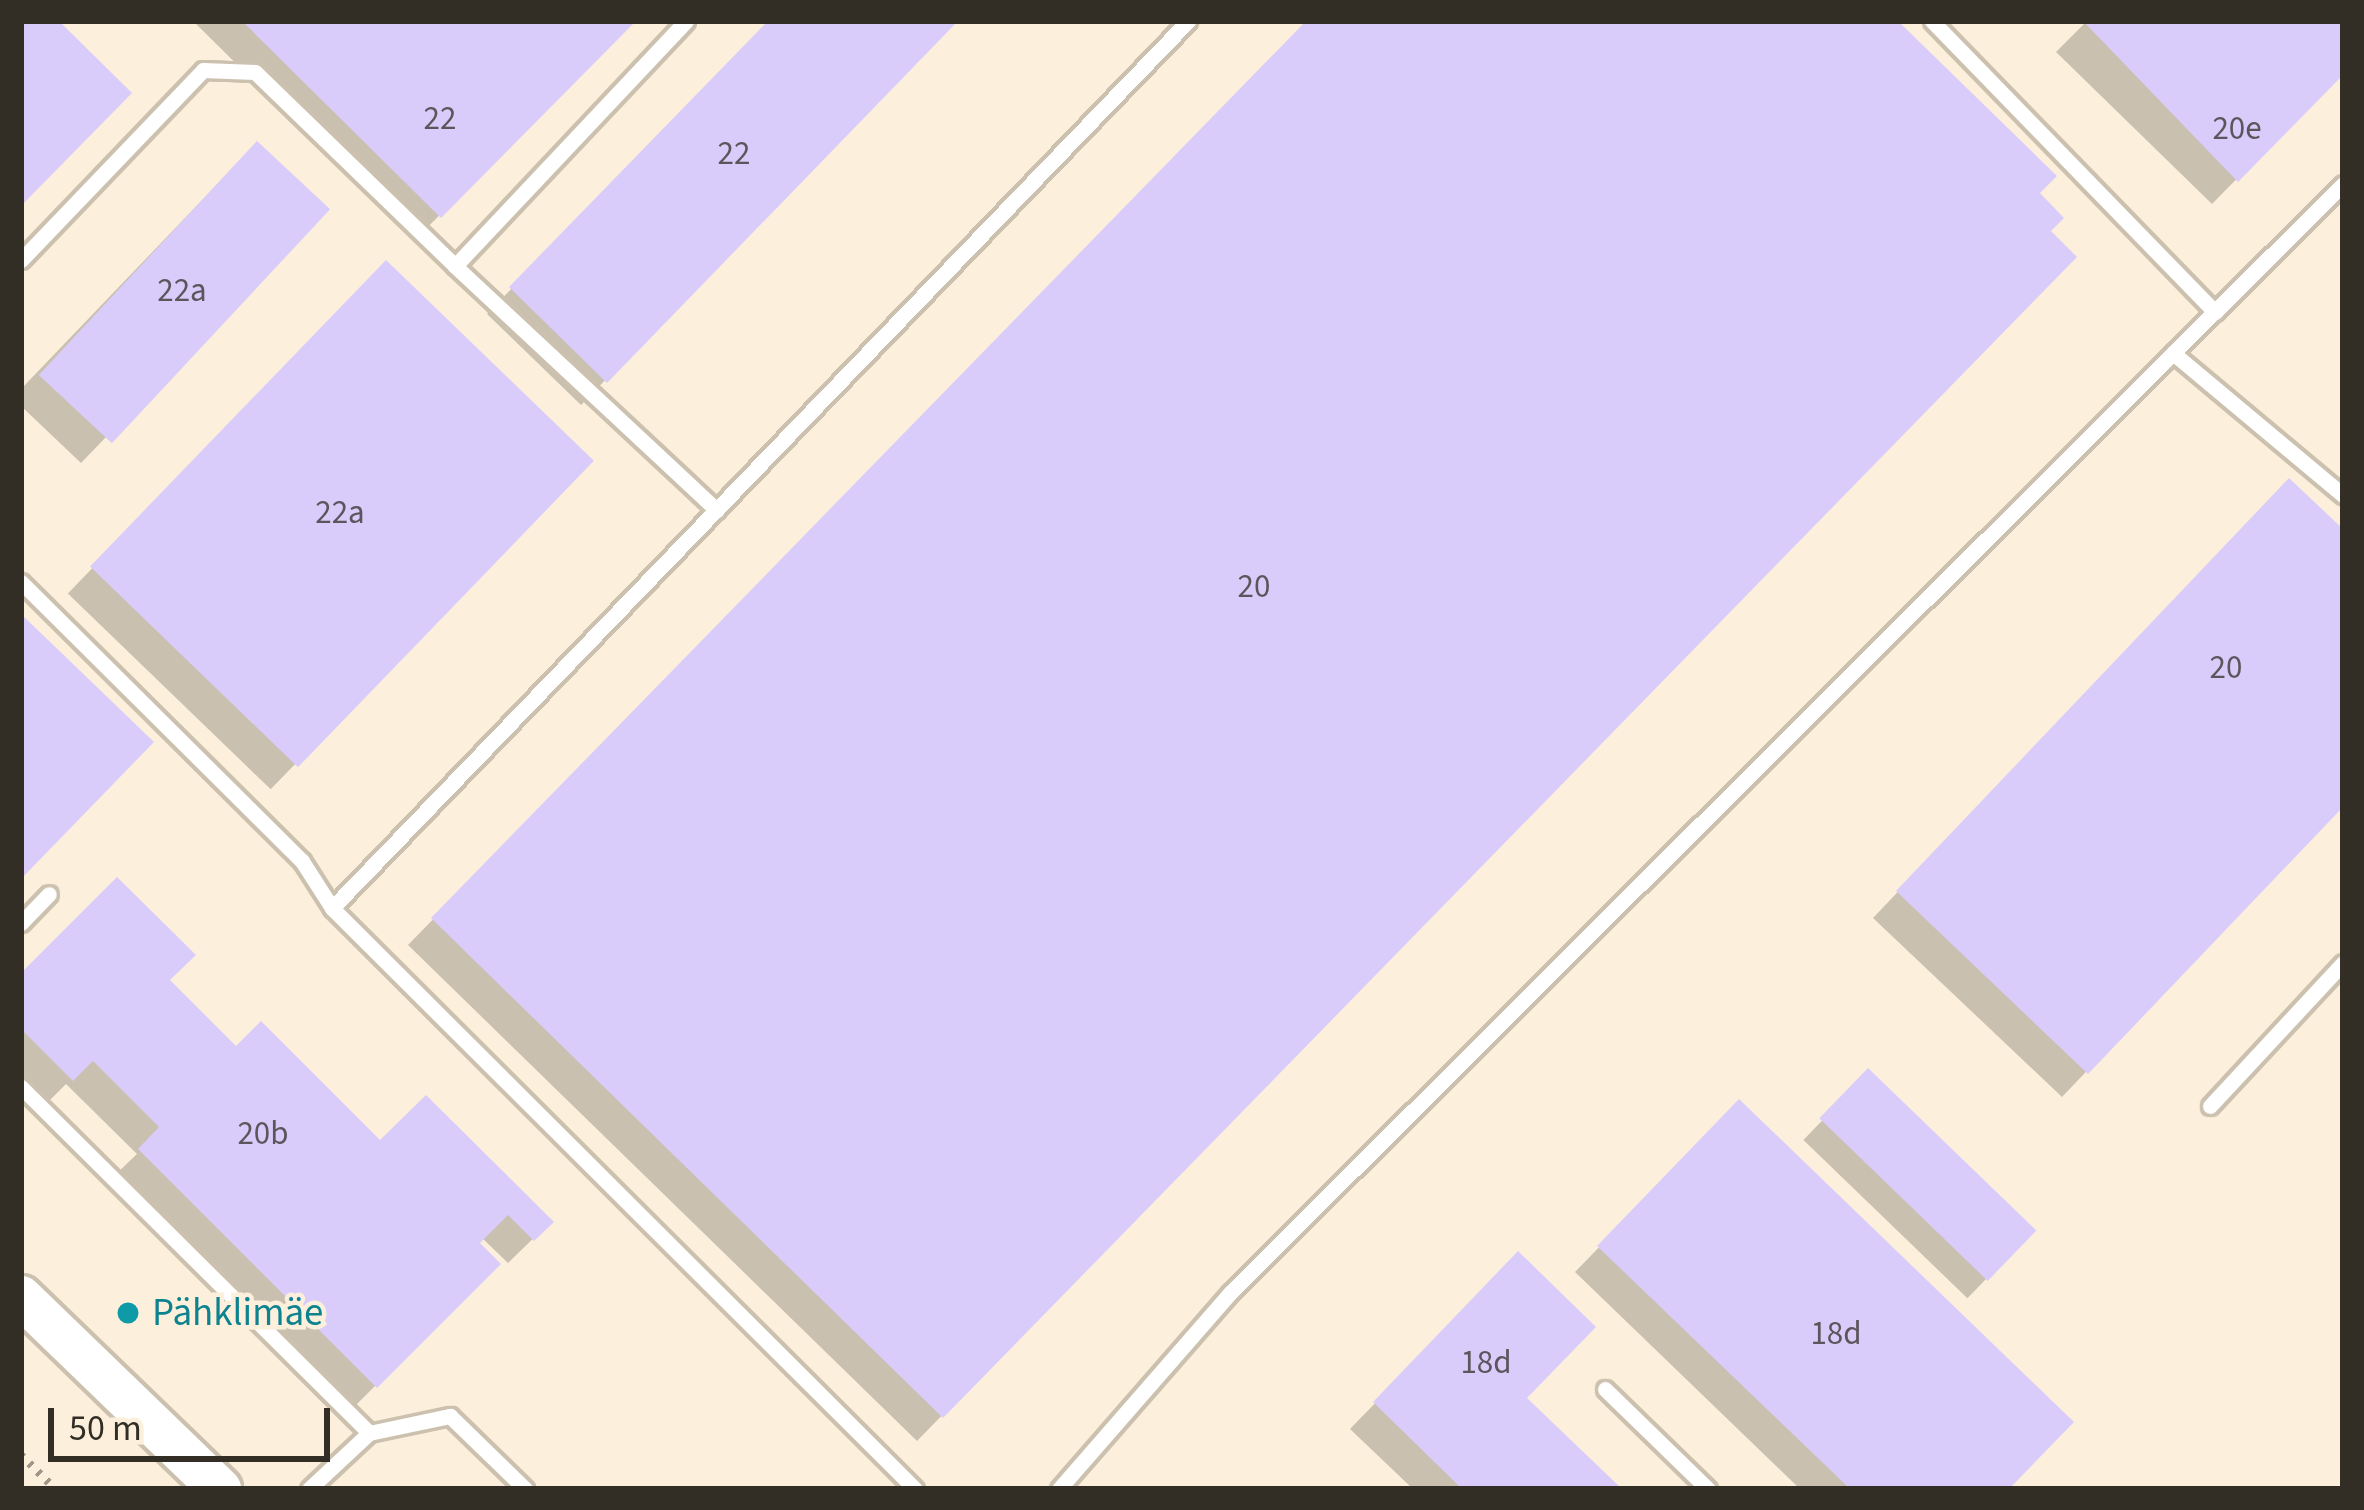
<!DOCTYPE html>
<html>
<head>
<meta charset="utf-8">
<style>
	body { margin:0 }
	#map { position:relative; width:2364px; height:1510px; overflow:hidden; background:#fcf0dd; font-family:"Source Sans 3",sans-serif }
	div>[style] { position:absolute }
	.shadow>* { inset:0; background:#0003; transform-origin:0 0 }
	.building>* { inset:0; background:#d9cbfa; transform-origin:0 0 }
	.path>* { height:8px; margin-top:-4px; transform-origin:0; background:repeating-linear-gradient(90deg,#9f9789 0 3px,transparent 0 12px) }
	.roads { filter:drop-shadow(3px 0 #ccc1ae) drop-shadow(-3px 0 #ccc1ae) drop-shadow(0 3px #ccc1ae) drop-shadow(0 -3px #ccc1ae) }
	.lane>* { height:15px; margin:-7.5px; padding:0 7.5px; transform-origin:7.5px; border-radius:7.5px; background:#fff }
	.secondary>* { height:42px; margin:-21px; padding:0 21px; transform-origin:21px; border-radius:21px; background:#fff }
	.dots>* { width:33px; height:33px; translate:-50% -50%; box-sizing:border-box; border:6px solid #fcf0dd; border-radius:50% }
	span { translate:-50% -50%; white-space:nowrap; text-align:center; line-height:1.15; -webkit-text-stroke:9px #fcf0dd; paint-order:stroke }
	.number-label { font-size:33px; color:#5c555b }
	.number-label span { -webkit-text-stroke-width:0 }
	.culture-label { font-size:39px; color:#0d838f }
	.left { translate:0 -50%; text-align:left }
	.frame { position:absolute; inset:0; border:24px solid #322e26; pointer-events:none }
	.scale { position:absolute; left:48px; top:1408px; width:282px; height:54px; box-sizing:border-box; border:6px solid #322e26; border-top:0; padding-left:15px; font-size:36px; line-height:42px; white-space:nowrap; color:#322e26; -webkit-text-stroke:9px #fcf0dd; paint-order:stroke }
</style>
</head>
<body>
<div id="map">
	<div class="shadow">
		<i style="clip-path:polygon(193px 21px,631px 21px,415px 240px)"></i>
		<i style="clip-path:polygon(771px 21px,954px 21px,581px 405px,487px 314px)"></i>
		<i style="clip-path:polygon(1310px 21px,1894px 21px,2035px 193px,2047px 231px,2073px 257px,917px 1441px,408px 945px)"></i>
		<i style="clip-path:polygon(2087px 21px,2343px 21px,2343px 71px,2212px 204px,2056px 52px)"></i>
		<i style="clip-path:polygon(232px 169px,325px 210px,81px 463px,21px 406px,21px 389px)"></i>
		<i style="left:386px;top:264px;width:282px;height:458px;rotate:44deg"></i>
		<i style="clip-path:polygon(2265px 507px,2343px 533px,2343px 802px,2062px 1097px,1873px 918px)"></i>
		<i style="clip-path:polygon(21px 977px,166px 980px,236px 1051px,380px 1144px,550px 1222px,508px 1263px,481px 1237px,476px 1243px,497px 1264px,350px 1411px,115px 1175px,137px 1154px,66px 1084px,47px 1103px,21px 1077px)"></i>
		<i style="left:1868px;top:1073px;width:228px;height:93px;rotate:44deg"></i>
		<i style="clip-path:polygon(1739px 1103px,2005px 1489px,1800px 1489px,1575px 1272px)"></i>
		<i style="clip-path:polygon(1518px 1256px,1523px 1398px,1617px 1489px,1413px 1489px,1350px 1429px)"></i>
		<i style="left:123px;top:1304px;width:19px;height:15px;rotate:47deg"></i>
	</div>
	<div class="building">
		<i style="clip-path:polygon(21px 21px,59px 21px,132px 93px,21px 206px)"></i>
		<i style="clip-path:polygon(242px 21px,636px 21px,441px 218px)"></i>
		<i style="clip-path:polygon(768px 21px,958px 21px,607px 383px,509px 287px)"></i>
		<i style="clip-path:polygon(1306px 21px,1898px 21px,2057px 176px,2040px 193px,2064px 218px,2051px 231px,2077px 257px,943px 1418px,431px 918px)"></i>
		<i style="clip-path:polygon(2083px 21px,2343px 21px,2343px 75px,2238px 182px)"></i>
		<i style="left:257px;top:141px;width:100px;height:320px;rotate:43deg"></i>
		<i style="left:386px;top:260px;width:289px;height:426px;rotate:44deg"></i>
		<i style="clip-path:polygon(2289px 478px,2343px 529px,2343px 807px,2088px 1074px,1896px 891px)"></i>
		<i style="clip-path:polygon(21px 614px,154px 742px,21px 879px)"></i>
		<i style="clip-path:polygon(117px 877px,196px 955px,170px 980px,236px 1046px,261px 1021px,380px 1140px,426px 1095px,554px 1222px,534px 1241px,508px 1215px,480px 1243px,501px 1264px,377px 1388px,138px 1149px,159px 1127px,93px 1061px,73px 1081px,21px 1029px,21px 973px)"></i>
		<i style="left:1868px;top:1068px;width:234px;height:70px;rotate:44deg"></i>
		<i style="clip-path:polygon(1739px 1099px,2074px 1422px,2009px 1489px,1850px 1489px,1597px 1246px)"></i>
		<i style="clip-path:polygon(1518px 1251px,1596px 1327px,1527px 1398px,1622px 1489px,1462px 1489px,1373px 1402px)"></i>
	</div>
	<div class="path">
		<i style="left:21px;top:1455px;width:48px;rotate:45deg"></i>
	</div>
	<div class="roads">
		<div class="lane">
			<i style="left:1932px;top:21px;width:406px;rotate:45.8deg"></i>
			<i style="left:21px;top:260px;width:263px;rotate:-46.2deg"></i>
			<i style="left:203px;top:70px;width:52px;rotate:2.2deg"></i>
			<i style="left:255px;top:72px;width:279px;rotate:44.1deg"></i>
			<i style="left:455px;top:266px;width:337px;rotate:-46.7deg"></i>
			<i style="left:455px;top:266px;width:358px;rotate:43deg"></i>
			<i style="left:2173px;top:353px;width:222px;rotate:39.9deg"></i>
			<i style="left:21px;top:582px;width:396px;rotate:44.8deg"></i>
			<i style="left:302px;top:861px;width:56px;rotate:57.4deg"></i>
			<i style="left:21px;top:923px;width:40px;rotate:-46deg"></i>
			<i style="left:21px;top:1087px;width:491px;rotate:44.8deg"></i>
			<i style="left:2210px;top:1106px;width:195px;rotate:-47.1deg"></i>
			<i style="left:1605px;top:1389px;width:144px;rotate:44.2deg"></i>
			<i style="left:309px;top:1489px;width:82px;rotate:-43deg"></i>
			<i style="left:369px;top:1433px;width:83px;rotate:-11.9deg"></i>
			<i style="left:450px;top:1416px;width:105px;rotate:44.2deg"></i>
			<i style="left:915px;top:1489px;width:823px;rotate:-135.1deg"></i>
			<i style="left:332px;top:908px;width:1233px;rotate:-46.02deg"></i>
			<i style="left:1059px;top:1489px;width:260px;rotate:-48.9deg"></i>
			<i style="left:1230px;top:1293px;width:1571px;rotate:-44.9deg"></i>
		</div>
		<div class="secondary">
			<i style="left:21px;top:1297px;width:277px;rotate:44deg"></i>
		</div>
	</div>
	<div class="dots">
		<i style="left:128px;top:1313px;background:#0f9aa8"></i>
	</div>
	<div class="number-label">
		<span style="left:440px;top:119px">22</span>
		<span style="left:2237px;top:129px">20e</span>
		<span style="left:734px;top:154px">22</span>
		<span style="left:182px;top:291px">22a</span>
		<span style="left:340px;top:513px">22a</span>
		<span style="left:1254px;top:587px">20</span>
		<span style="left:2226px;top:668px">20</span>
		<span style="left:263px;top:1134px">20b</span>
		<span style="left:1836px;top:1334px">18d</span>
		<span style="left:1486px;top:1363px">18d</span>
	</div>
	<div class="culture-label">
		<span class="left" style="left:152px;top:1313px">Pähklimäe</span>
	</div>
	<div class="frame"></div>
	<div class="scale">50 m</div>
</div>
</body>
</html>
